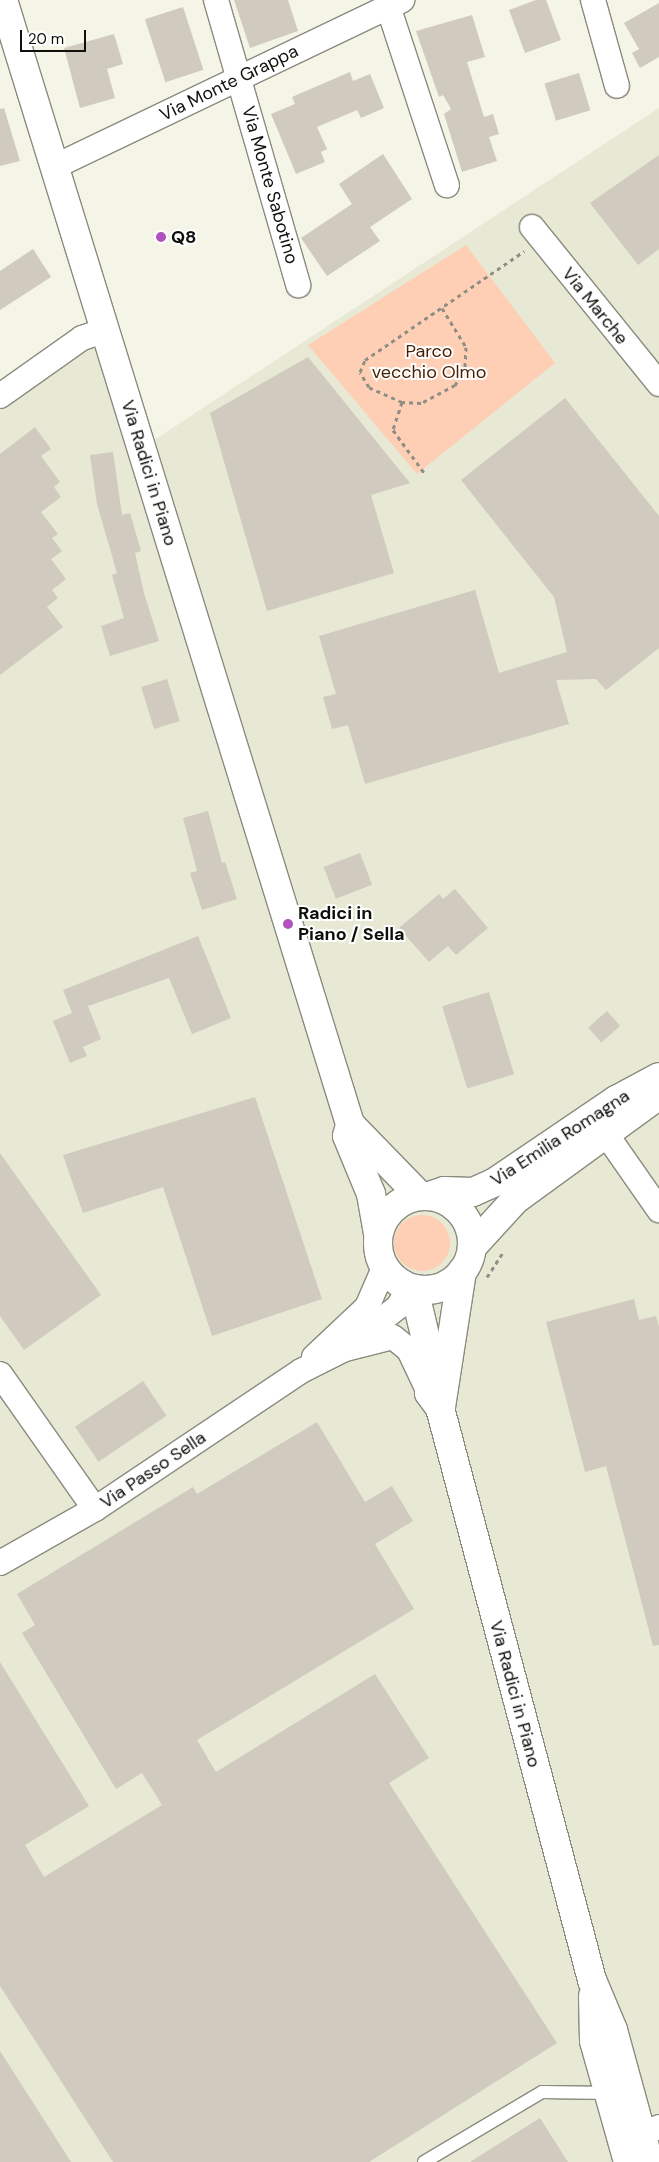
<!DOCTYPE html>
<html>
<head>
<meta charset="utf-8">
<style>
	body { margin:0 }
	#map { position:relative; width:659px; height:2162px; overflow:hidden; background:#f4f5e7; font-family:"DM Sans",sans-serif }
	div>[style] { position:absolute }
	.built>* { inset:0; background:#e7e9d4 }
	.green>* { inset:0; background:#fecfb5 }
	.round { border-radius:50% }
	.building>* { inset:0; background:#d1cabe; transform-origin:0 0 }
	.path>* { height:3px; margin-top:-1.5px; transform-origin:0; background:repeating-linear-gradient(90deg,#8d8e84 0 4px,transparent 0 8px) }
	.roads { filter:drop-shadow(1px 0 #8a8b7f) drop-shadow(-1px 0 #8a8b7f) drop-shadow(0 1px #8a8b7f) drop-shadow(0 -1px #8a8b7f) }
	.service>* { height:12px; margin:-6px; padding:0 6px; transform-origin:6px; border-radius:6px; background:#fff }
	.minor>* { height:24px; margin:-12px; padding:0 12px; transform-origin:12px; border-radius:12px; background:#fff }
	.tertiary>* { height:28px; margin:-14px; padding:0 14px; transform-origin:14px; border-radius:14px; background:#fff }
	.tertiary>.ring { margin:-14px; padding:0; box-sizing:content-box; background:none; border:28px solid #fff; border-radius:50% }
	.dots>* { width:14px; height:14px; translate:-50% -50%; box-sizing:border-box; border:2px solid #fff; border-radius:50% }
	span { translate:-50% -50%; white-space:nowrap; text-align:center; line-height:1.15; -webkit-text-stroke:4px #fff; paint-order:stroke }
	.street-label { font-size:18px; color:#0f0f0b }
	.poi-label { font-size:18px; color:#0f0f0b; font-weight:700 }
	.left { translate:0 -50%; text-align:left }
	.park-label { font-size:18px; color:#491f01 }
	.scale { position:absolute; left:20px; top:30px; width:66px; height:22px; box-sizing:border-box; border:2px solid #0f0f0b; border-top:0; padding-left:6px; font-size:15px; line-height:18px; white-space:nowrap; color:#0f0f0b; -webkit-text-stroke:4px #fff; paint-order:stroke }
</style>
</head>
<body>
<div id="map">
	<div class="built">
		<i style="clip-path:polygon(659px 108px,659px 2162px,0 2162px,0 388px,88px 329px,133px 454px)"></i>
	</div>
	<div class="green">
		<i style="clip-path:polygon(466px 245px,555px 363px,417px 474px,308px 345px)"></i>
		<i class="round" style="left:394px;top:1215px;width:56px;height:56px"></i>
	</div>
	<div class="building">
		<i style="clip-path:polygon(234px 0,288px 0,298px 31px,250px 48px)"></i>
		<i style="clip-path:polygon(536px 0,546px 0,561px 40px,525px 53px,509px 10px)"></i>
		<i style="clip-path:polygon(659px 3px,659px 57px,640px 68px,632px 53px,639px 49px,624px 23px)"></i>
		<i style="left:183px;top:7px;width:66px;height:40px;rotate:72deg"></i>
		<i style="clip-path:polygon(472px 15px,485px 57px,467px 62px,484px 117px,493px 114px,499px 134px,489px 137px,497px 161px,462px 172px,444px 114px,451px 109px,443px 95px,439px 97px,416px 31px)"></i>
		<i style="clip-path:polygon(114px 34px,123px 64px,107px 69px,115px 98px,80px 108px,64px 48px)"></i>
		<i style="clip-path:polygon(350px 72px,353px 81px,370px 74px,384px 108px,361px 118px,357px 110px,317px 127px,327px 149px,321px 152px,325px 162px,296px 174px,271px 114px,295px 104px,292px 97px)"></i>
		<i style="left:579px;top:73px;width:39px;height:36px;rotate:73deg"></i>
		<i style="clip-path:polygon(4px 108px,20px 161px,0 166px,0 109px)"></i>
		<i style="clip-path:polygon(383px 154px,412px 199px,370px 227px,380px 241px,327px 276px,301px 238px,352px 204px,339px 184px)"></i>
		<i style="clip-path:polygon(659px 155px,659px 249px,638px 265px,590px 203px)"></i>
		<i style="clip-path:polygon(33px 249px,51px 277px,0 310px,0 271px)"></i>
		<i style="clip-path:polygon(308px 357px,410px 483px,371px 495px,394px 573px,267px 611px,210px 413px)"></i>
		<i style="clip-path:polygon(565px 398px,659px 516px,659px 648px,606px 690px,596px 679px,556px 680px,569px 724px,365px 784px,348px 725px,332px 729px,323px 697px,336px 694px,319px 636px,475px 590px,499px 673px,567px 652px,554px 597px,461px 480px)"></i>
		<i style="clip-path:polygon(35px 427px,51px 449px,41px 456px,60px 482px,54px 487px,61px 497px,41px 512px,58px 534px,52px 538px,62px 551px,51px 559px,66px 579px,52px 590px,58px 598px,47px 607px,63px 627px,0 675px,0 454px)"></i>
		<i style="clip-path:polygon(113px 452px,122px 515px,130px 513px,141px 551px,135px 553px,144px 593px,159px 641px,110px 656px,101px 626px,124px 618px,112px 575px,117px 573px,97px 504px,90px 455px)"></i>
		<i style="left:167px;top:679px;width:44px;height:27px;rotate:73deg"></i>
		<i style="clip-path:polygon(208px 811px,222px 863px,225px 862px,237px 899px,202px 910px,190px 873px,197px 871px,183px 818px)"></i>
		<i style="left:360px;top:853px;width:34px;height:39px;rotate:69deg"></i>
		<i style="clip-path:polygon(455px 889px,488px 928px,456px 955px,448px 946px,429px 962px,399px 928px,439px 894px,443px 899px)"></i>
		<i style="clip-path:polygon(198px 936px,231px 1018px,192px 1034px,169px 978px,88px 1006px,101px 1039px,83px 1047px,87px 1056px,70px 1063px,53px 1021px,72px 1013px,63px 990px)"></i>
		<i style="left:489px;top:992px;width:86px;height:49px;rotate:73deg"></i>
		<i style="left:607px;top:1011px;width:20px;height:25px;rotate:49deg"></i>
		<i style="clip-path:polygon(255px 1097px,322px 1299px,212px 1336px,163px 1187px,83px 1213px,63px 1155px)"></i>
		<i style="clip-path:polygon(0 1153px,101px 1295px,24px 1350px,0 1316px)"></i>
		<i style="clip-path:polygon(634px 1299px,639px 1320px,656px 1316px,659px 1327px,659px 1645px,653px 1646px,606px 1466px,585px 1472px,546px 1322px)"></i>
		<i style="left:143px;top:1381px;width:42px;height:82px;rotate:56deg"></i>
		<i style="clip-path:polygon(317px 1422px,365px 1502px,392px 1486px,413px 1521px,375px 1544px,414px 1609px,197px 1740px,216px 1772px,375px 1674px,429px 1758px,389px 1783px,557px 2043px,369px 2162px,113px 2162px,0 1986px,0 1662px,89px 1806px,25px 1845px,44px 1877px,162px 1805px,142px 1773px,116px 1789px,22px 1633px,35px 1625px,17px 1594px,193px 1487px,197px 1494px)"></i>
		<i style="clip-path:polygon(0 2051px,71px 2162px,0 2162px)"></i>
		<i style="clip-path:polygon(540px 2118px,568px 2162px,470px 2162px)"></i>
	</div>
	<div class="path">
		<i style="left:442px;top:308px;width:46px;rotate:58.4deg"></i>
		<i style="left:466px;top:347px;width:21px;rotate:93deg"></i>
		<i style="left:465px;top:368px;width:20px;rotate:120deg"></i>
		<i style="left:455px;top:385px;width:38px;rotate:152deg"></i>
		<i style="left:421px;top:403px;width:19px;rotate:-177deg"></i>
		<i style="left:402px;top:402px;width:36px;rotate:-156deg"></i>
		<i style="left:369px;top:387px;width:17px;rotate:-121deg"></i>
		<i style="left:360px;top:372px;width:13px;rotate:-67deg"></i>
		<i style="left:365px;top:360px;width:193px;rotate:-34.4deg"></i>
		<i style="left:402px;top:402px;width:29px;rotate:108deg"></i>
		<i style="left:393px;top:430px;width:54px;rotate:54deg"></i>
		<i style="left:487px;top:1277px;width:31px;rotate:-57deg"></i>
	</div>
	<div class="roads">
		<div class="service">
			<i style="left:424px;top:2162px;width:137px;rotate:-30.7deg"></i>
			<i style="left:542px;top:2092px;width:67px;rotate:0.9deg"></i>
		</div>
		<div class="minor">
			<i style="left:216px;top:0;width:297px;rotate:73.9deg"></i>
			<i style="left:386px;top:0;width:195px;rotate:71.8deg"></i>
			<i style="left:593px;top:0;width:89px;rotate:74.4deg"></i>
			<i style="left:56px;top:166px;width:384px;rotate:-25.6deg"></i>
			<i style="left:532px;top:227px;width:202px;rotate:51deg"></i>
			<i style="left:0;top:396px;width:100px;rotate:-35.3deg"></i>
			<i style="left:82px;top:338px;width:25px;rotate:-18deg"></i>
			<i style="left:606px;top:1134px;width:93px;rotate:55.1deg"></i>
			<i style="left:348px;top:1346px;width:63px;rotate:-38deg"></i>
			<i style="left:398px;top:1307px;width:22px;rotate:-60deg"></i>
			<i style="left:314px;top:1357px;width:73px;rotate:-43.3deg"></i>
			<i style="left:367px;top:1307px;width:43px;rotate:-66.4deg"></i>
			<i style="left:0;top:1374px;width:165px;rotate:54.9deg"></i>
			<i style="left:0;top:1563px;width:109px;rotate:-29.6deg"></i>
			<i style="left:95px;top:1509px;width:248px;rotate:-33.8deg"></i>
			<i style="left:301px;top:1371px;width:49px;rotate:-26.6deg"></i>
			<i style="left:345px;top:1349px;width:49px;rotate:-14deg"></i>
			<i style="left:393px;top:1337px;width:21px;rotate:39deg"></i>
			<i style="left:409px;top:1350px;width:44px;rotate:64.6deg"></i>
			<i style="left:640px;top:2134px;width:20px;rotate:-20deg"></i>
		</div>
		<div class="tertiary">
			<i style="left:3px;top:0;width:1176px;rotate:72.84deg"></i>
			<i style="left:350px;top:1124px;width:99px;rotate:45.8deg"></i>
			<i style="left:350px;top:1125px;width:11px;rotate:105deg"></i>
			<i style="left:347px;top:1136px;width:63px;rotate:67.5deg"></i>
			<i style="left:371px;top:1194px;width:39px;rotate:80deg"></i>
			<i style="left:432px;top:1195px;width:13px;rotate:-18deg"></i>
			<i style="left:444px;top:1191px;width:29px;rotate:2deg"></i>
			<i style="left:473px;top:1192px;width:24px;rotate:-24deg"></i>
			<i style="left:495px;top:1182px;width:146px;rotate:-34.1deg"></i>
			<i style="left:616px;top:1100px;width:49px;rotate:-28.1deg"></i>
			<i class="ring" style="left:378px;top:1196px;width:66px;height:66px"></i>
			<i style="left:472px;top:1247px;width:64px;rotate:-47.5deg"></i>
			<i style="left:515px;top:1200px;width:178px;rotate:-36.1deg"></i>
			<i style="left:414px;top:1289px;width:61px;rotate:76.7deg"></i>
			<i style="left:428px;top:1348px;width:45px;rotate:88.7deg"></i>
			<i style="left:429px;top:1393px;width:19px;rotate:54deg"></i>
			<i style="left:440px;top:1408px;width:592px;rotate:75.12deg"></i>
			<i style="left:592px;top:1980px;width:54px;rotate:67.2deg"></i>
			<i style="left:613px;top:2030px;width:137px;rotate:74.7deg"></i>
			<i style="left:441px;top:1407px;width:137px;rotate:-81.2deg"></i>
			<i style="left:593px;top:1996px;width:45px;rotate:88.7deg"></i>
			<i style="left:594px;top:2041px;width:126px;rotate:74.3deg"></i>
		</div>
	</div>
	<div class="dots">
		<i style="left:161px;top:237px;background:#b053be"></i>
		<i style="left:288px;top:924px;background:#b053be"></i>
	</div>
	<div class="street-label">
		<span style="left:229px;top:83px;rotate:-26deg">Via Monte Grappa</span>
		<span style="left:270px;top:185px;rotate:74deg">Via Monte Sabotino</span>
		<span style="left:595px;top:306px;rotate:51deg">Via Marche</span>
		<span style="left:149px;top:473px;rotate:73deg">Via Radici in Piano</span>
		<span style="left:560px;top:1138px;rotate:-33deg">Via Emilia Romagna</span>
		<span style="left:153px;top:1470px;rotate:-34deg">Via Passo Sella</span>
		<span style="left:515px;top:1694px;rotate:75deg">Via Radici in Piano</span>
	</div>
	<div class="poi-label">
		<span class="left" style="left:171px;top:237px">Q8</span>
		<span class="left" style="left:298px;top:924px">Radici in<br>Piano / Sella</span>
	</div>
	<div class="park-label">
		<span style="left:429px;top:362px">Parco<br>vecchio Olmo</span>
	</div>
	<div class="scale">20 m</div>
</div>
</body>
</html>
